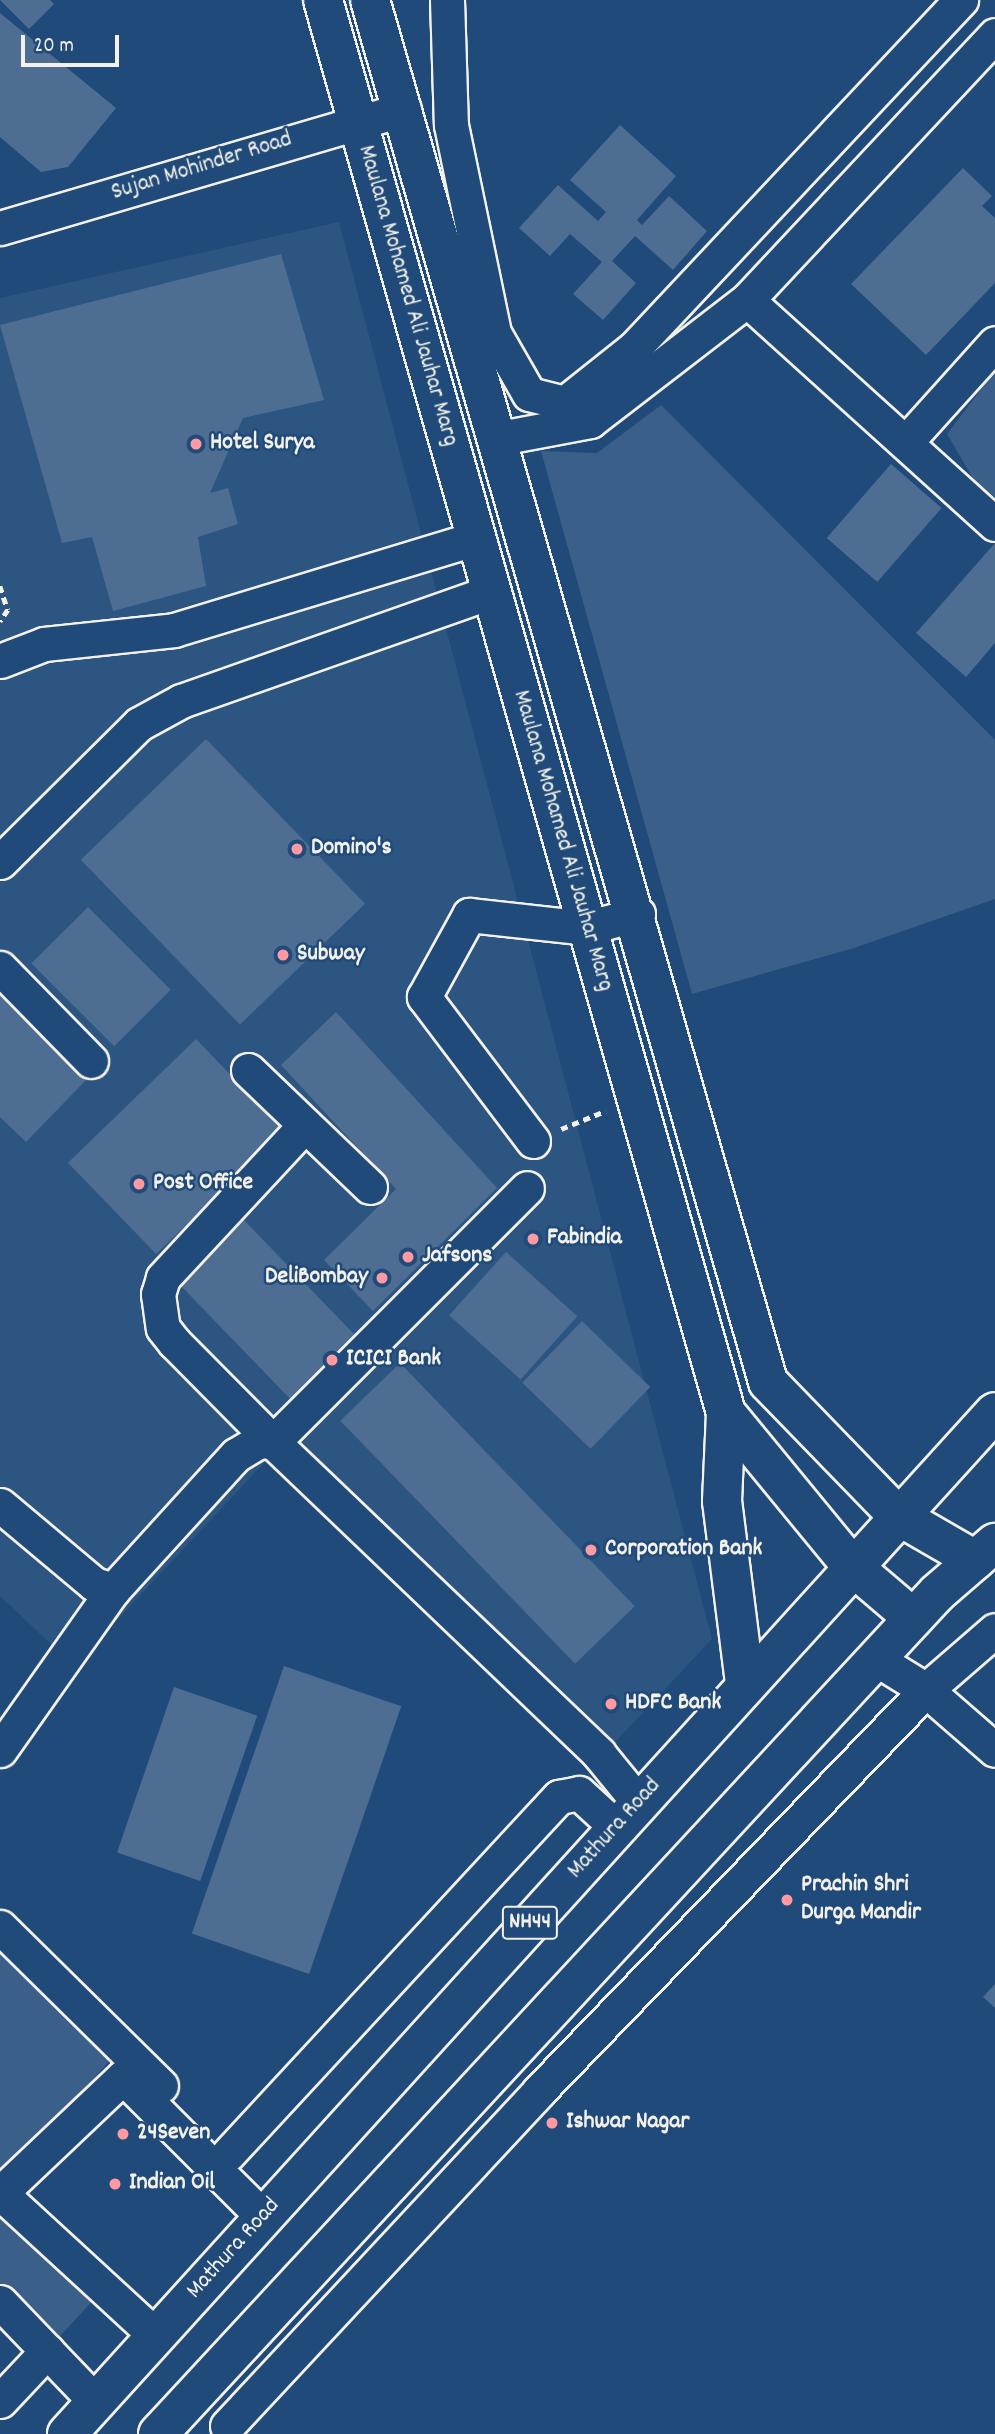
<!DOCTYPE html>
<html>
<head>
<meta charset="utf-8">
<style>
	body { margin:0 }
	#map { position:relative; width:995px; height:2434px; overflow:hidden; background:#1f4a7a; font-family:Dekko,sans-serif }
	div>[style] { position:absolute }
	.built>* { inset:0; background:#2d5581 }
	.green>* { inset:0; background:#3a5f88 }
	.building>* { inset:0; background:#4d6e92; transform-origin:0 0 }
	.path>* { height:4.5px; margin-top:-2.25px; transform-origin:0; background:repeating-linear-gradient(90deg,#f4f1e8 0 7px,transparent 0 12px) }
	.roads { filter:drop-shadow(2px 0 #f4f1e8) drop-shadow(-2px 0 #f4f1e8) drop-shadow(0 2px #f4f1e8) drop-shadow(0 -2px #f4f1e8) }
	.minor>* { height:33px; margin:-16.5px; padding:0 16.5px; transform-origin:16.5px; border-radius:16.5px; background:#1f4a7a }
	.major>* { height:38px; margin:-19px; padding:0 19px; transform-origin:19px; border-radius:19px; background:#1f4a7a }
	.highway>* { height:38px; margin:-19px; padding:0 19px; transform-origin:19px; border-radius:19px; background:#1f4a7a }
	.dots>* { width:19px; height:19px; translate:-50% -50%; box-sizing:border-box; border:4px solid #1f4a7a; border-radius:50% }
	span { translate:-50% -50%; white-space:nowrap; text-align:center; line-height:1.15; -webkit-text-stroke:5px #1f4a7a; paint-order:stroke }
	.shield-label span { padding:2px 5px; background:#1f4a7a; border:2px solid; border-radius:5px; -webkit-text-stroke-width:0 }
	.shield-label { font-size:23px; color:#f4f1e8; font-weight:700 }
	.street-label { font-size:24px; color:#f4f1e8 }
	.poi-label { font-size:24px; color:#f4f1e8; font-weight:700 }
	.left { translate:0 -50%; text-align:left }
	.right { translate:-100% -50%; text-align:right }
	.scale { position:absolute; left:21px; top:35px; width:98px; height:32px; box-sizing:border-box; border:4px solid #f4f1e8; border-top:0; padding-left:9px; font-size:21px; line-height:24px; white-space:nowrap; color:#f4f1e8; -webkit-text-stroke:5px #1f4a7a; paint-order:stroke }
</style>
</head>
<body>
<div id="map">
	<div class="built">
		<i style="clip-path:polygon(339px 222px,712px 1639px,604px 1754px,279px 1447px,74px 1666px,0 1596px,0 298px)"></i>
	</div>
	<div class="green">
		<i style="clip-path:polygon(995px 371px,995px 497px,974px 480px,947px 434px)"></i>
		<i style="clip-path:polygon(661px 405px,995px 740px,995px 899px,854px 948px,692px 994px,541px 451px,597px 453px)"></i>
		<i style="clip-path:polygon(0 1934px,124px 2044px,0 2186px)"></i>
		<i style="clip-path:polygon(0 2202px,98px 2295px,37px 2361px,0 2326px)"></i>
	</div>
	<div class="building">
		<i style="clip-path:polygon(0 0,50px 0,54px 4px,29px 29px)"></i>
		<i style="clip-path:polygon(0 13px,116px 108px,68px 167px,41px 172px,0 137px)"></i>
		<i style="clip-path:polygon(620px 125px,676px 176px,637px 220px,642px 225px,669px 196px,707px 231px,673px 270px,635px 236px,612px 261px,636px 283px,603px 320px,573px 294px,602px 262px,570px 234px,550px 256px,519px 228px,558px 185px,598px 221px,606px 212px,570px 180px)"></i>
		<i style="clip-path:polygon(963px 168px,992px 196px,982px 206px,995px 218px,995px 283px,926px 355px,851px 284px)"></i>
		<i style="clip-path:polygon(281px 254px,324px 400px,243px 418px,210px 493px,228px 488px,238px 524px,198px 537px,206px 586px,113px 611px,92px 537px,62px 543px,0 325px)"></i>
		<i style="left:891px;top:464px;width:67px;height:98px;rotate:41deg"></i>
		<i style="clip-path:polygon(995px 543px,995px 643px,966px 677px,916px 633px)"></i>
		<i style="left:206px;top:739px;width:229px;height:174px;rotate:46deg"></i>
		<i style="left:88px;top:907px;width:117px;height:80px;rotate:45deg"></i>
		<i style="clip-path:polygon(0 993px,87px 1079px,26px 1142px,0 1117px)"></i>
		<i style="clip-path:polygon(336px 1012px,497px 1188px,373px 1311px,324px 1260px,396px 1189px,281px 1065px)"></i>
		<i style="left:196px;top:1039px;width:127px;height:178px;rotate:46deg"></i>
		<i style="left:239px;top:1215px;width:178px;height:91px;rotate:46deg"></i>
		<i style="left:506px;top:1252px;width:96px;height:85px;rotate:42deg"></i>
		<i style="left:582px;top:1321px;width:95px;height:86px;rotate:44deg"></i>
		<i style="left:400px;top:1363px;width:338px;height:83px;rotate:46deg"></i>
		<i style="left:284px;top:1666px;width:124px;height:283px;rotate:19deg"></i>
		<i style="left:174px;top:1687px;width:88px;height:175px;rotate:19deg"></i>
		<i style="clip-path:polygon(995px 1984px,995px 2008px,983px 1997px)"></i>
	</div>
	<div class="path">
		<i style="left:0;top:586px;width:25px;rotate:72deg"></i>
		<i style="left:8px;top:610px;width:14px;rotate:124deg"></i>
		<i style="left:561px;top:1129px;width:48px;rotate:-22.2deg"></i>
	</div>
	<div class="roads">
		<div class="minor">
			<i style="left:447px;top:0;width:125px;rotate:88.2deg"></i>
			<i style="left:451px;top:125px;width:212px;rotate:78.3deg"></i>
			<i style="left:494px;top:333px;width:70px;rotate:60.2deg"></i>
			<i style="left:529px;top:394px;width:37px;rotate:14deg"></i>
			<i style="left:565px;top:403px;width:88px;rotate:-38.6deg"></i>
			<i style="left:634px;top:348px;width:478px;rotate:-46.8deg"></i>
			<i style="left:0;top:228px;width:421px;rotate:-16.4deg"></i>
			<i style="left:747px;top:300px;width:334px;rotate:42.1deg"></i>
			<i style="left:500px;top:438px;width:92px;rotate:-10.7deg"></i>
			<i style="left:590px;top:421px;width:198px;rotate:-37.6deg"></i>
			<i style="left:747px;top:300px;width:363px;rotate:-46.9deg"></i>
			<i style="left:906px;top:442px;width:133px;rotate:-48deg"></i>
			<i style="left:0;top:661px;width:47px;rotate:-21.1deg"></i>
			<i style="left:44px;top:644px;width:131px;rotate:-6.1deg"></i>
			<i style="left:174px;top:630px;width:316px;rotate:-16.9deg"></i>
			<i style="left:0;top:862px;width:196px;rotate:-44.8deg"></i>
			<i style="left:139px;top:724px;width:48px;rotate:-28.7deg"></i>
			<i style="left:181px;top:701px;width:329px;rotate:-19.4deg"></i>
			<i style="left:0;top:968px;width:130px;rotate:45.6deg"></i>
			<i style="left:248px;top:1070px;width:169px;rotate:43.8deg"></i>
			<i style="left:305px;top:1125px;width:209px;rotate:132.9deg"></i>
			<i style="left:163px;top:1278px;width:17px;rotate:107deg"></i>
			<i style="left:158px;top:1294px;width:34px;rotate:82deg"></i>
			<i style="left:163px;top:1328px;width:18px;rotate:52deg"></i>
			<i style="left:174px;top:1342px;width:141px;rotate:45.3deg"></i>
			<i style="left:273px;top:1442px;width:359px;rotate:-45deg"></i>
			<i style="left:533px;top:1141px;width:181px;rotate:-127.1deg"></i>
			<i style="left:424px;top:997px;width:94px;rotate:-61.2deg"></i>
			<i style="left:469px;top:915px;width:118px;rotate:6.3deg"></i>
			<i style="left:586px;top:928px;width:54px;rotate:-15.1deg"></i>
			<i style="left:0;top:1505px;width:123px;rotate:40deg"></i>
			<i style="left:94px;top:1584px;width:20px;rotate:18deg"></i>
			<i style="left:113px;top:1590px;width:183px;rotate:-47.7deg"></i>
			<i style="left:236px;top:1455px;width:27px;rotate:-31deg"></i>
			<i style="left:259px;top:1441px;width:14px;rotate:4deg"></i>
			<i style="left:273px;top:1442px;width:451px;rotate:43.7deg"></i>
			<i style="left:599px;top:1754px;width:63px;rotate:50.8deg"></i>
			<i style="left:876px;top:1659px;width:59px;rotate:31.8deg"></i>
			<i style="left:926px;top:1690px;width:91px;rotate:41deg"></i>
			<i style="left:0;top:1750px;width:196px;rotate:-54.8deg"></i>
			<i style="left:0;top:1927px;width:226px;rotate:44.6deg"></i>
			<i style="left:228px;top:2154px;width:487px;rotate:-47.2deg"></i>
			<i style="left:559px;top:1797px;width:20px;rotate:-11deg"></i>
			<i style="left:579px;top:1793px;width:52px;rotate:42.6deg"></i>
			<i style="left:0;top:2302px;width:139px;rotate:46.2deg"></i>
			<i style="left:156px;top:2336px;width:200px;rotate:-137.4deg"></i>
			<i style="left:9px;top:2201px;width:15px;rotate:-94deg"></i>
			<i style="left:8px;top:2186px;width:158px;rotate:-43.5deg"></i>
			<i style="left:123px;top:2077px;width:198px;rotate:45deg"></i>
			<i style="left:0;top:2401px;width:69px;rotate:-46.8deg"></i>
			<i style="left:227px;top:2426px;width:458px;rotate:-47deg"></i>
			<i style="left:539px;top:2091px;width:557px;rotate:-46.02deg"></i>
			<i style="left:926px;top:1690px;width:91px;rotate:-41deg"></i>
		</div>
		<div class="major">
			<i style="left:323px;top:0;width:1469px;rotate:74.08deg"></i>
			<i style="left:726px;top:1413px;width:197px;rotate:50.6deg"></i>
			<i style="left:851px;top:1565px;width:82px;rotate:40.5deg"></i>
			<i style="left:370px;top:0;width:1438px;rotate:73.93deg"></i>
			<i style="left:768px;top:1382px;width:185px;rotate:45.9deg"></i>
			<i style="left:897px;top:1515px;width:90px;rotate:30deg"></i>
			<i style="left:726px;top:1413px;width:88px;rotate:92.6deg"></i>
			<i style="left:722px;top:1501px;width:183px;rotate:82.8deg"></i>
		</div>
		<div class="highway">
			<i style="left:67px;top:2434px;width:1380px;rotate:-47.76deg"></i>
			<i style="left:158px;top:2434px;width:1146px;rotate:-47.19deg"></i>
			<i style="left:937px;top:1593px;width:77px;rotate:-40.8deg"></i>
		</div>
	</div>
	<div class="dots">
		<i style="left:196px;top:444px;background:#ff9aa2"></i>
		<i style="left:297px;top:849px;background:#ff9aa2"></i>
		<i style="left:283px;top:955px;background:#ff9aa2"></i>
		<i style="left:139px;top:1184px;background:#ff9aa2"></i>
		<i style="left:533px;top:1239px;background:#ff9aa2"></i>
		<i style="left:408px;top:1257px;background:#ff9aa2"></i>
		<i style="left:382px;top:1278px;background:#ff9aa2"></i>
		<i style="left:332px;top:1360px;background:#ff9aa2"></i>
		<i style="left:591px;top:1550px;background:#ff9aa2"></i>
		<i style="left:611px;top:1704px;background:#ff9aa2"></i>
		<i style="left:787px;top:1900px;background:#ff9aa2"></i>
		<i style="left:552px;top:2123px;background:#ff9aa2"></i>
		<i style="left:123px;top:2134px;background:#ff9aa2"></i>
		<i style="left:115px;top:2184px;background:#ff9aa2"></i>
	</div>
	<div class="shield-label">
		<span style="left:530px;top:1923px">NH44</span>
	</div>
	<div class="street-label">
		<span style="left:202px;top:167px;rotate:-17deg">Sujan Mohinder Road</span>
		<span style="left:407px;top:296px;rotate:74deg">Maulana Mohamed Ali Jauhar Marg</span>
		<span style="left:562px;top:841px;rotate:74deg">Maulana Mohamed Ali Jauhar Marg</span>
		<span style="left:615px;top:1829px;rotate:-48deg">Mathura Road</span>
		<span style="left:234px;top:2249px;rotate:-48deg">Mathura Road</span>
	</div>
	<div class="poi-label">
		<span class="left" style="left:210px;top:444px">Hotel Surya</span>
		<span class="left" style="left:311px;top:849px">Domino's</span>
		<span class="left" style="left:297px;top:955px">Subway</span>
		<span class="left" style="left:153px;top:1184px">Post Office</span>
		<span class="left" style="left:547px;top:1239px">Fabindia</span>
		<span class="left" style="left:422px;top:1257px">Jafsons</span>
		<span class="right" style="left:368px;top:1278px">DeliBombay</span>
		<span class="left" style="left:346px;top:1360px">ICICI Bank</span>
		<span class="left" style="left:605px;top:1550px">Corporation Bank</span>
		<span class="left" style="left:625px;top:1704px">HDFC Bank</span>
		<span class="left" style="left:801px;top:1900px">Prachin Shri<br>Durga Mandir</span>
		<span class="left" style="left:566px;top:2123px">Ishwar Nagar</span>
		<span class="left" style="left:137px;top:2134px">24Seven</span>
		<span class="left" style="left:129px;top:2184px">Indian Oil</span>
	</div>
	<div class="scale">20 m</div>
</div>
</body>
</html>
